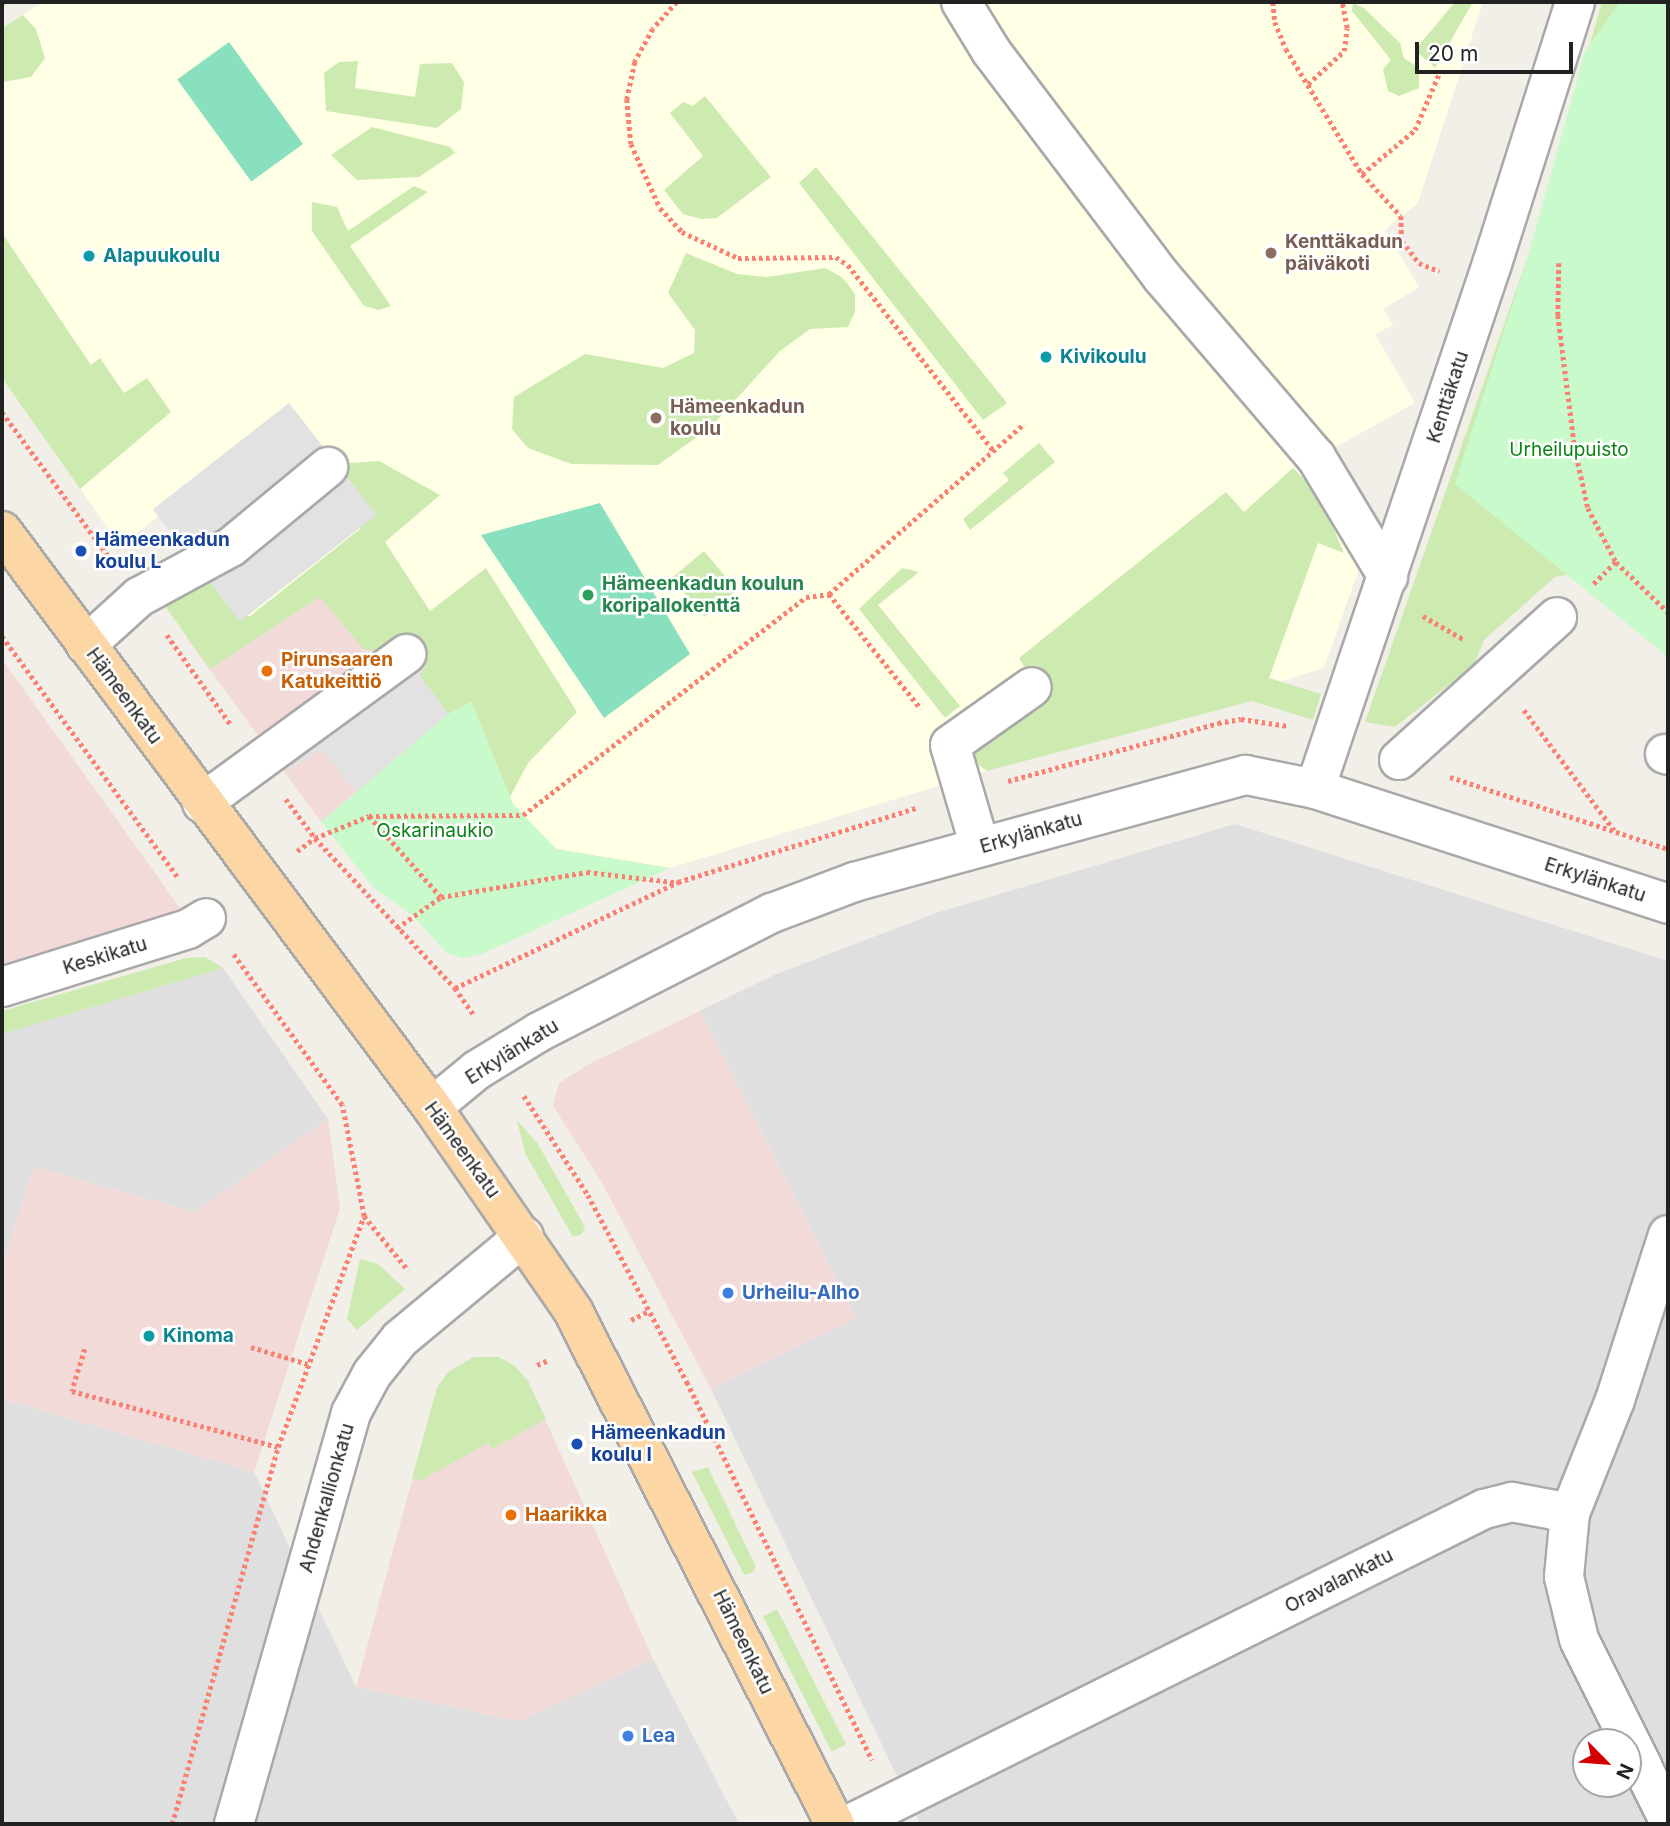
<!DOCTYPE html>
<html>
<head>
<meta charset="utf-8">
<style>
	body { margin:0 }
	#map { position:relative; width:1670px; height:1826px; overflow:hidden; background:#f2efe9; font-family:Inter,sans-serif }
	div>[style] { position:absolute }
	.residential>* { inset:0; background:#e0dfdf }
	.commercial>* { inset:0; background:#f2dad9 }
	.education>* { inset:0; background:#ffffe5 }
	.grass>* { inset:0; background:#cdebb0; transform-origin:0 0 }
	.park>* { inset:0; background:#c8facc }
	.pitch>* { inset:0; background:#88e0be; transform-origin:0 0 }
	.parking>* { inset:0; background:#e2e2e2; transform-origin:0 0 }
	.path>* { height:4.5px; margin-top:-2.25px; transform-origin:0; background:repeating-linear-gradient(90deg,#fa8072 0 3.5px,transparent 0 7px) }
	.roads { filter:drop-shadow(2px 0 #a9a9a9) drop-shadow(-2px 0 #a9a9a9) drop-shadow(0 2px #a9a9a9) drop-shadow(0 -2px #a9a9a9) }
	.minor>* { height:38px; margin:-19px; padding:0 19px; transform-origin:19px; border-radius:19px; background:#fff }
	.major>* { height:38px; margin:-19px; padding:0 19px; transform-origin:19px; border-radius:19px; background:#fcd6a4 }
	.dots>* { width:19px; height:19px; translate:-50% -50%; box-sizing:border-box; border:4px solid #fff; border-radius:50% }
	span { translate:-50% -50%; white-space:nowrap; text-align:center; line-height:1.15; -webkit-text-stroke:5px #fff; paint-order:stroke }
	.education-label { font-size:19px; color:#785e54; font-weight:700 }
	.left { translate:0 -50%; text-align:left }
	.culture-label { font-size:19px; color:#0d838f; font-weight:700 }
	.street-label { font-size:19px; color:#222 }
	.park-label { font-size:19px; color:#0c8416 }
	.transit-label { font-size:19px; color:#164399; font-weight:700 }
	.leisure-label { font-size:19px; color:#27864d; font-weight:700 }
	.food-label { font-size:19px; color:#c56008; font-weight:700 }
	.shop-label { font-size:19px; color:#366cbe; font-weight:700 }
	.frame { position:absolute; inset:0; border:4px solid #222; pointer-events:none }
	.north { position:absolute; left:1572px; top:1728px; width:70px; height:70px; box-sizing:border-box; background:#fff; border:2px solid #a7a7a7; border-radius:50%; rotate:115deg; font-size:19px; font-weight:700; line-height:28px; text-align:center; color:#222 }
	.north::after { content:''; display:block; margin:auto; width:24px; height:32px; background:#d40000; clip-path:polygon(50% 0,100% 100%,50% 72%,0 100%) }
	.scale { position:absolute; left:1415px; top:42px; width:158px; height:32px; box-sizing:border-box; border:4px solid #222; border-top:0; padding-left:9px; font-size:21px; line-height:24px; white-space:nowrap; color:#222; -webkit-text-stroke:5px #fff; paint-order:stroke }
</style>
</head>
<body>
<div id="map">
	<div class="residential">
		<i style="clip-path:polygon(evenodd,1235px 824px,1668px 961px,1668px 1824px,920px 1824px,711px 1389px,856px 1318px,700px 1011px,774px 975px,936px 913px,1235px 824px,1586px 1742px,1628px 1742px,1628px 1784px,1586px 1784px,1586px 1742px)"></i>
		<i style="clip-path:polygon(223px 968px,328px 1119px,195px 1212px,34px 1167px,2px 1267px,2px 1034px)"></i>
		<i style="clip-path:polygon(2px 1399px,254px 1472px,356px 1687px,519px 1721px,653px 1659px,739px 1824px,2px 1824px)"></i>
	</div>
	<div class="commercial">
		<i style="clip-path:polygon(360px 529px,471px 702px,321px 822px,186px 637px,249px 617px)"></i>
		<i style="clip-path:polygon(2px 659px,180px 908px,129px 929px,2px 966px)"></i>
		<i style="clip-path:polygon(700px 1011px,856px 1318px,711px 1389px,601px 1181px,553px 1106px,559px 1083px,591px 1063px)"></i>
		<i style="clip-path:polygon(328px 1119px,340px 1208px,254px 1472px,2px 1399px,2px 1267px,34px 1167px,195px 1212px)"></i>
		<i style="clip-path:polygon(474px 1357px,498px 1357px,528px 1381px,653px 1659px,519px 1721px,356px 1687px,437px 1388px,448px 1372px)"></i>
	</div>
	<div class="education">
		<i style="clip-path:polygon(43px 2px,1483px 2px,1418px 203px,1385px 230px,1419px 287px,1383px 309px,1393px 325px,1375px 334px,1415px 403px,1316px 458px,1368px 543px,1324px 668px,670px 868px,556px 849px,513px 804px,471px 702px,360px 530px,249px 617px,158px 516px,121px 547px,2px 378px,2px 28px)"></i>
	</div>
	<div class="grass">
		<i style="clip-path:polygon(1455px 2px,1473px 2px,1435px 68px,1415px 50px)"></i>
		<i style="clip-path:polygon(1602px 2px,1668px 2px,1668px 60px,1566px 575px,1555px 577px,1484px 640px,1474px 665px,1395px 727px,1365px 722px,1528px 256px)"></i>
		<i style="clip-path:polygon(1353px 3px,1364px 8px,1400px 43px,1404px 58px,1419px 68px,1419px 88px,1399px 96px,1388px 91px,1383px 69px,1391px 60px,1352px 11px)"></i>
		<i style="clip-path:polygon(23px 15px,36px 29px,45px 58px,31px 77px,3px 82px,2px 28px)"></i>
		<i style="clip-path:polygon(358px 61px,355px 88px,415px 97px,420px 64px,452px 63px,464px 82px,461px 109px,437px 128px,326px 111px,324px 73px,339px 62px)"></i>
		<i style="clip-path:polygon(705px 96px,771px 177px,717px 218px,701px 219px,683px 214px,664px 190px,703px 156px,670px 113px,683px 102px,693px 106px)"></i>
		<i style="clip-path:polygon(372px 127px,450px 147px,455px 153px,419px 177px,357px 180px,331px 155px)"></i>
		<i style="clip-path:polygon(816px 167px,995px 388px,1007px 403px,983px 420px,799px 183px)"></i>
		<i style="clip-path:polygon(414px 186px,428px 192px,350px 246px,391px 306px,379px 310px,364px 306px,312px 231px,312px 202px,337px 207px,348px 231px)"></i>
		<i style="clip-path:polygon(2px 233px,91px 365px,100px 358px,124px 393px,147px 378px,171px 412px,80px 489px,2px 378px)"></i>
		<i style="clip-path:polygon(686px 253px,737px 274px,767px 277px,825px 268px,843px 278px,855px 294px,855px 312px,848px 327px,810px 329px,780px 351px,711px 427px,658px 465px,571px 464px,528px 448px,512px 429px,514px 397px,585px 354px,663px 368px,694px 353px,695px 330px,668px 293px)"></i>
		<i style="clip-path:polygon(1039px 443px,1055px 462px,970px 530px,963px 519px,1009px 480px,1003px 473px)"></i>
		<i style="clip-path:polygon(379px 461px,440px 495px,385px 542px,430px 611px,486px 568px,577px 712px,528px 763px,510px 797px,471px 702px,448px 714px,419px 675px,379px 651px,363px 649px,320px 597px,210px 669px,162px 602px,214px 577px,249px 617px,360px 529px,336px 464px)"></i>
		<i style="clip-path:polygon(1293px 468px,1318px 493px,1344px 553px,1318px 543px,1269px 678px,1321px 694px,1313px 720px,1252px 701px,987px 771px,977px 764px,972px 755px,1045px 704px,1019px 658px,1226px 492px,1244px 512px)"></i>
		<i style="left:704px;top:551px;width:51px;height:42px;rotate:50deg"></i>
		<i style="clip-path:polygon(902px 568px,919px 572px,878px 605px,960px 706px,945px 718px,859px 609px)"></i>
		<i style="clip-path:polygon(205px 957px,223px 968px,2px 1034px,2px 1011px,186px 958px)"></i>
		<i style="clip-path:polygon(517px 1120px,538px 1144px,585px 1227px,582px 1234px,573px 1237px,525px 1153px)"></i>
		<i style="clip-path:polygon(360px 1259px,378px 1264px,405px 1289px,357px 1330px,347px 1319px)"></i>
		<i style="clip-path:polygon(474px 1357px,498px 1357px,514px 1365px,528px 1381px,546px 1419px,492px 1449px,488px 1443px,422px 1480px,412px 1478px,437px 1388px,448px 1372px)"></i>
		<i style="clip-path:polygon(708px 1467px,756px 1567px,752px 1573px,744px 1575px,692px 1472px)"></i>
		<i style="left:777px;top:1609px;width:152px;height:16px;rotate:63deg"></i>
	</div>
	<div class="park">
		<i style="clip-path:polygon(1620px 2px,1668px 2px,1668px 657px,1455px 484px,1528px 256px,1585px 51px)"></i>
		<i style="clip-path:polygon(471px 702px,513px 804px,556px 849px,670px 868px,482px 954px,464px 958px,447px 953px,412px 915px,374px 888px,321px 822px,448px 714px)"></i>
	</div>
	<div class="pitch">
		<i style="left:229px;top:42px;width:126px;height:64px;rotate:54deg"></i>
		<i style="clip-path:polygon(600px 503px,690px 654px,604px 718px,481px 535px)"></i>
	</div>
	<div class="parking">
		<i style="left:289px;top:403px;width:142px;height:173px;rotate:52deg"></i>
		<i style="clip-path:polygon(402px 634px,426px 667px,420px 675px,448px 714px,355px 791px,321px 748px,288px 772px,262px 737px)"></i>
	</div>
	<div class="path">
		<i style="left:677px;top:2px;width:36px;rotate:132deg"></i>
		<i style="left:653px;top:29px;width:38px;rotate:119deg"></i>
		<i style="left:635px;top:62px;width:38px;rotate:102deg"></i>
		<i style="left:627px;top:99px;width:45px;rotate:84.9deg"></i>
		<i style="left:631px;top:144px;width:70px;rotate:65.6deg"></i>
		<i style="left:660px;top:208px;width:33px;rotate:47deg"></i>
		<i style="left:682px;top:232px;width:62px;rotate:24.9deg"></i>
		<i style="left:738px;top:258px;width:98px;rotate:-0.6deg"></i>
		<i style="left:836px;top:257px;width:14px;rotate:34deg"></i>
		<i style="left:848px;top:265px;width:236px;rotate:51.9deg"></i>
		<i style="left:1273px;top:2px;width:20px;rotate:84deg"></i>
		<i style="left:1275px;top:22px;width:29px;rotate:68deg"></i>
		<i style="left:1286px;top:49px;width:146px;rotate:58.7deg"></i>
		<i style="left:1362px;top:174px;width:57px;rotate:47.1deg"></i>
		<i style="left:1401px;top:216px;width:25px;rotate:88deg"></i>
		<i style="left:1402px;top:241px;width:28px;rotate:52deg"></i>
		<i style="left:1419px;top:263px;width:22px;rotate:22deg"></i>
		<i style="left:2px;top:3px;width:2px;rotate:-27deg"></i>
		<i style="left:1308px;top:84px;width:49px;rotate:-42.5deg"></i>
		<i style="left:1344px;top:51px;width:23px;rotate:-83deg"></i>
		<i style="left:1347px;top:28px;width:26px;rotate:-101deg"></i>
		<i style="left:1362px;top:174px;width:69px;rotate:-39.7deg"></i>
		<i style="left:1415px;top:130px;width:64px;rotate:-67deg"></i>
		<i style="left:1559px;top:263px;width:52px;rotate:91.1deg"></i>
		<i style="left:1558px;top:315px;width:135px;rotate:82.8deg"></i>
		<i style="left:1575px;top:449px;width:60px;rotate:77.6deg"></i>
		<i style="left:1588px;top:508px;width:61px;rotate:62.6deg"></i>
		<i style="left:1616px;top:562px;width:34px;rotate:135deg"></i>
		<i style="left:2px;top:412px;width:185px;rotate:53.6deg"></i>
		<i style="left:1616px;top:562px;width:72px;rotate:43.9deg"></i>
		<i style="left:829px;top:594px;width:147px;rotate:51.3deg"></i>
		<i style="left:1423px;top:616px;width:46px;rotate:29.9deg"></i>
		<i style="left:167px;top:635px;width:110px;rotate:54.6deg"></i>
		<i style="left:2px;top:636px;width:301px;rotate:53.9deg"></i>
		<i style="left:1524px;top:710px;width:151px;rotate:53.1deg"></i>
		<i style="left:1450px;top:777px;width:230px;rotate:18.3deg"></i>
		<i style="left:1008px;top:781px;width:218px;rotate:-15.4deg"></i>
		<i style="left:1218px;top:723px;width:23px;rotate:-10deg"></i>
		<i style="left:1241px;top:719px;width:48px;rotate:8.5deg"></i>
		<i style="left:286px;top:799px;width:49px;rotate:53.4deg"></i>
		<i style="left:315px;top:838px;width:205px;rotate:47deg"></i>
		<i style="left:455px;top:988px;width:35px;rotate:55deg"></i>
		<i style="left:369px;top:816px;width:154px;rotate:-0.4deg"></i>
		<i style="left:523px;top:815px;width:357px;rotate:-37.6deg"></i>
		<i style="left:806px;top:597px;width:23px;rotate:-7deg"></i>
		<i style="left:829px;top:594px;width:259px;rotate:-41.1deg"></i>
		<i style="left:297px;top:851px;width:22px;rotate:-36deg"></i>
		<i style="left:315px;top:838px;width:58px;rotate:-22.2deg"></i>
		<i style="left:369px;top:816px;width:108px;rotate:48.4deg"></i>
		<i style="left:397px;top:928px;width:54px;rotate:-35.2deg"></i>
		<i style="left:441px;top:897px;width:148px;rotate:-9.7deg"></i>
		<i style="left:587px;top:872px;width:88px;rotate:6.6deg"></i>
		<i style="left:455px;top:988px;width:247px;rotate:-25.4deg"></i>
		<i style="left:678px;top:882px;width:252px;rotate:-17.3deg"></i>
		<i style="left:524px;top:1096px;width:118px;rotate:57.1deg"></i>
		<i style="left:588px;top:1195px;width:212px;rotate:62.1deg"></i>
		<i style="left:687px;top:1382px;width:421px;rotate:63.9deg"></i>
		<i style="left:364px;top:1216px;width:70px;rotate:50.8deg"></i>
		<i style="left:631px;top:1320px;width:20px;rotate:-27deg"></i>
		<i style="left:251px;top:1347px;width:59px;rotate:16.6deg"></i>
		<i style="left:85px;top:1349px;width:44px;rotate:107.2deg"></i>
		<i style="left:72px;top:1391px;width:213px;rotate:15.2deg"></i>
		<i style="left:537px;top:1365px;width:12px;rotate:-24deg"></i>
		<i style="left:172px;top:1824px;width:392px;rotate:-74.3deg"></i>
		<i style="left:278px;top:1447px;width:246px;rotate:-69.6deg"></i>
		<i style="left:364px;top:1216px;width:113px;rotate:-101.2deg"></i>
		<i style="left:342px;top:1105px;width:186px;rotate:-125.8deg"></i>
	</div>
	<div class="roads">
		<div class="minor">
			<i style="left:961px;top:2px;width:57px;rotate:58.5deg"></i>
			<i style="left:991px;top:51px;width:283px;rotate:52.9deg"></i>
			<i style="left:1162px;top:277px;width:237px;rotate:49.5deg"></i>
			<i style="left:1316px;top:457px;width:140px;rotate:59deg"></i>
			<i style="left:86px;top:645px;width:72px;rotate:-42.2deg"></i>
			<i style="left:139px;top:597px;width:105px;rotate:-28.5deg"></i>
			<i style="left:231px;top:547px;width:126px;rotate:-39.5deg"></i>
			<i style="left:1665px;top:754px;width:3px;rotate:18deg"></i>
			<i style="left:1399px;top:760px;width:213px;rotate:-42.1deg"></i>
			<i style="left:1315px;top:789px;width:554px;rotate:-71.37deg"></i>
			<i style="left:1492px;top:264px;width:275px;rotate:-72.4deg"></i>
			<i style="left:202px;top:803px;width:253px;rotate:-36.1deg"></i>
			<i style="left:980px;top:847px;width:106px;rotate:-106.4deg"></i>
			<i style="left:950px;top:745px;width:100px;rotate:-35.3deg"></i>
			<i style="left:2px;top:987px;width:195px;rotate:-17.3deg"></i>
			<i style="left:188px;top:929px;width:21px;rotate:-31deg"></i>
			<i style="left:432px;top:1107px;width:58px;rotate:-39.4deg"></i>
			<i style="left:477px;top:1070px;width:73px;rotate:-31.5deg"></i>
			<i style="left:539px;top:1032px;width:262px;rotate:-27.1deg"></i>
			<i style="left:772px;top:913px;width:88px;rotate:-20.7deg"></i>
			<i style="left:854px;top:882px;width:406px;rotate:-15.3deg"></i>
			<i style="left:1246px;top:775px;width:70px;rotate:11.5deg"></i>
			<i style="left:1315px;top:789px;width:371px;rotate:18deg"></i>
			<i style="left:1668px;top:1235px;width:173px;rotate:107.8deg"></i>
			<i style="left:1615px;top:1400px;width:122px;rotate:111.7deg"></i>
			<i style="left:1570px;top:1513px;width:64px;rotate:95.4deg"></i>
			<i style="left:1564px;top:1577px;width:64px;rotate:76.4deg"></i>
			<i style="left:1579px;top:1639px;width:200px;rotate:63.6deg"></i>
			<i style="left:234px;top:1824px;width:427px;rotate:-74.1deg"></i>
			<i style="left:351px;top:1413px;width:44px;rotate:-61.7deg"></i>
			<i style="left:372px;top:1374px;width:45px;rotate:-51.3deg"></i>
			<i style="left:400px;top:1339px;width:161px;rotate:-39.7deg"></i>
			<i style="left:850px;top:1824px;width:708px;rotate:-26.42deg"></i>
			<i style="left:1484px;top:1509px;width:29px;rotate:-14deg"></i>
			<i style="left:1512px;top:1502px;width:59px;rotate:10.7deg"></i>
		</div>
		<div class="major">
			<i style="left:2px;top:531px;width:719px;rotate:53.26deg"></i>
			<i style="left:432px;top:1107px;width:248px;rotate:55.3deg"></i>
			<i style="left:573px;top:1311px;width:576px;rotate:62.95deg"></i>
		</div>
	</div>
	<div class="dots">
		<i style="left:1271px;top:253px;background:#8d6e63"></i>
		<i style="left:89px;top:256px;background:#0f9aa8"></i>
		<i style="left:1046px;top:357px;background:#0f9aa8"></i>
		<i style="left:656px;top:418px;background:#8d6e63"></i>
		<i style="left:81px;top:551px;background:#1a4fb4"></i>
		<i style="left:588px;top:595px;background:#2e9e5b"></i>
		<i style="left:267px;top:671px;background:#e8710a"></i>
		<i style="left:728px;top:1293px;background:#3f7fe0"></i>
		<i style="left:149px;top:1336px;background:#0f9aa8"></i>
		<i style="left:577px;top:1444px;background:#1a4fb4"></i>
		<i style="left:511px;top:1515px;background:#e8710a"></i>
		<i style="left:628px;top:1736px;background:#3f7fe0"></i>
	</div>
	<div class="education-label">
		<span class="left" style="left:1285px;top:253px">Kenttäkadun<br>päiväkoti</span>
		<span class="left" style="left:670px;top:418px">Hämeenkadun<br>koulu</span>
	</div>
	<div class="culture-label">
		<span class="left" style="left:103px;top:256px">Alapuukoulu</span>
		<span class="left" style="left:1060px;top:357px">Kivikoulu</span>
		<span class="left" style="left:163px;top:1336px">Kinoma</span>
	</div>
	<div class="street-label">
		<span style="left:1448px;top:397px;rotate:-72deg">Kenttäkatu</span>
		<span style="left:124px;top:696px;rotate:54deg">Hämeenkatu</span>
		<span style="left:1031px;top:833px;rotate:-16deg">Erkylänkatu</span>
		<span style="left:1595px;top:880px;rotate:18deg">Erkylänkatu</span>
		<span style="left:105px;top:956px;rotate:-17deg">Keskikatu</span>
		<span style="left:512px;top:1052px;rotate:-32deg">Erkylänkatu</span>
		<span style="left:462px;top:1150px;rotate:54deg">Hämeenkatu</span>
		<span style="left:327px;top:1498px;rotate:-74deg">Ahdenkallionkatu</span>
		<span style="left:1339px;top:1581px;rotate:-27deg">Oravalankatu</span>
		<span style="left:743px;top:1642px;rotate:64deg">Hämeenkatu</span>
	</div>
	<div class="park-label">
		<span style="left:1569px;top:450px">Urheilupuisto</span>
		<span style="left:435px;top:831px">Oskarinaukio</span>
	</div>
	<div class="transit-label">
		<span class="left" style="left:95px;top:551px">Hämeenkadun<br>koulu L</span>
		<span class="left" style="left:591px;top:1444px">Hämeenkadun<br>koulu I</span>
	</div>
	<div class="leisure-label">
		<span class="left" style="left:602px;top:595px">Hämeenkadun koulun<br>koripallokenttä</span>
	</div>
	<div class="food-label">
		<span class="left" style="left:281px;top:671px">Pirunsaaren<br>Katukeittiö</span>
		<span class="left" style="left:525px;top:1515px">Haarikka</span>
	</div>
	<div class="shop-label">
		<span class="left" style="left:742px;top:1293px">Urheilu-Alho</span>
		<span class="left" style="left:642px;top:1736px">Lea</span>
	</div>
	<div class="frame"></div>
	<div class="north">N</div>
	<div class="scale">20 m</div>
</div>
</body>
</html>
